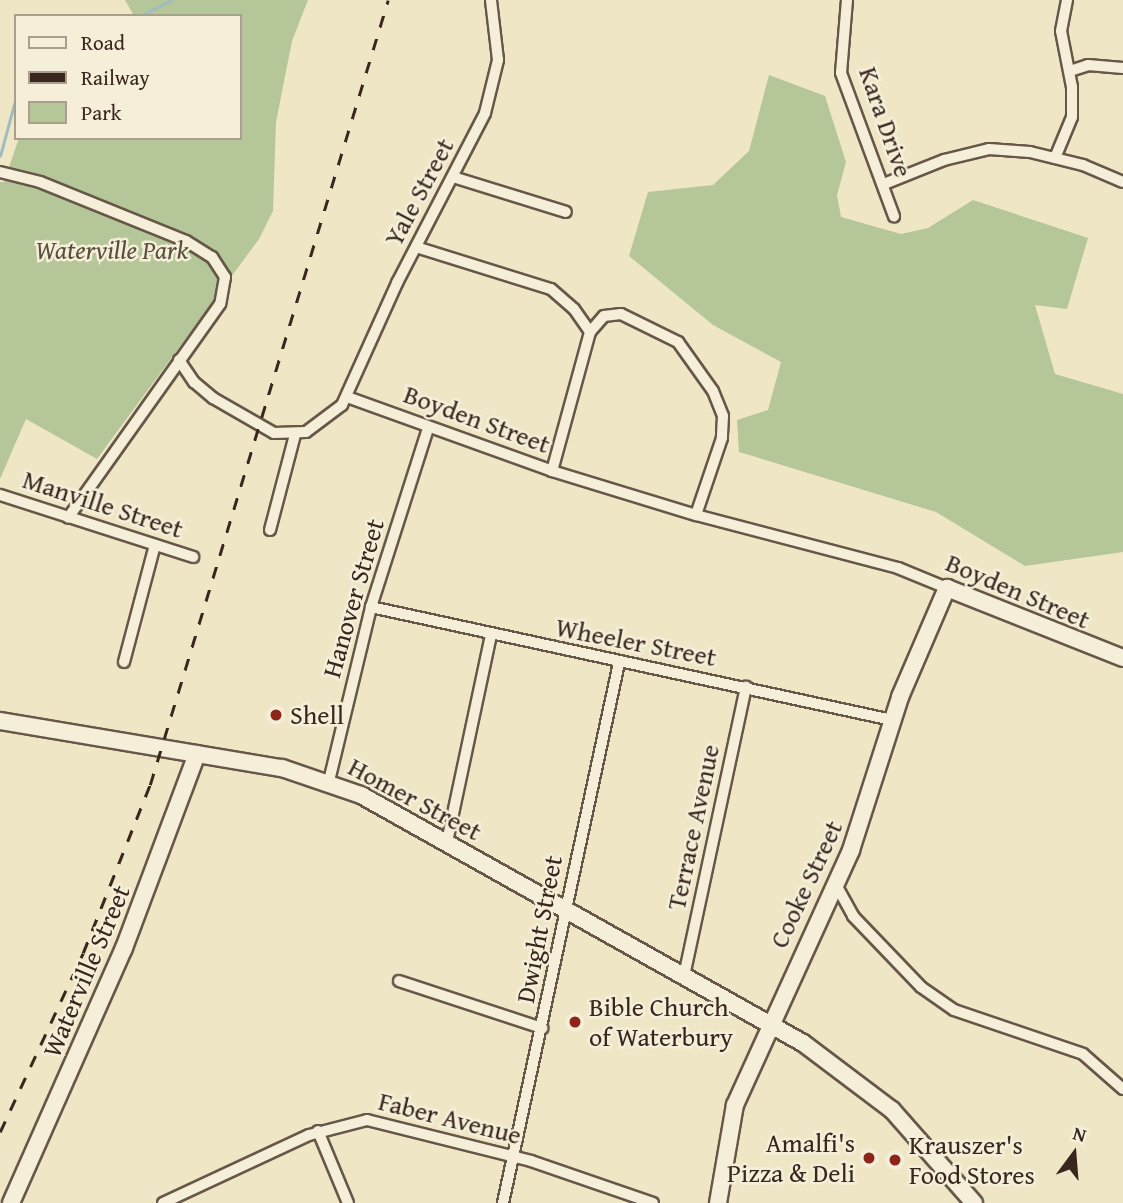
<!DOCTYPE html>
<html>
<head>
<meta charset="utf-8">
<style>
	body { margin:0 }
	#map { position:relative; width:1123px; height:1203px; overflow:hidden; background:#efe6c6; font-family:"Gentium Book Plus",serif }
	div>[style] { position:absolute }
	.green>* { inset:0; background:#b5c698 }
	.stream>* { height:2.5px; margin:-1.25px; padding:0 1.25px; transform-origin:1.25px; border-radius:1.25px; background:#a0bcc1 }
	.roads { filter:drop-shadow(2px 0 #665748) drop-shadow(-2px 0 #665748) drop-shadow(0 2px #665748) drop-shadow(0 -2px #665748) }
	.street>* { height:10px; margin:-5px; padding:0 5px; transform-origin:5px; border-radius:5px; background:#f5efda }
	.secondary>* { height:16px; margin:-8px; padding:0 8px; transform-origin:8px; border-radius:8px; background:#f5efda }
	.rail>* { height:2.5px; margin-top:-1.25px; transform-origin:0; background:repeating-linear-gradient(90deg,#39271e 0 12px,transparent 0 24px) }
	.dots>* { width:19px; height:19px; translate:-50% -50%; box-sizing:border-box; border:4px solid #f5efda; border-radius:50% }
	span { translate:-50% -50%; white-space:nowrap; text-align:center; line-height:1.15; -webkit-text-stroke:5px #f5efda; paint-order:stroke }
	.street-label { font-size:26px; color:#39271e }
	.park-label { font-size:26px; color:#584f3c; font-style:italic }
	.poi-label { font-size:26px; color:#39271e }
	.left { translate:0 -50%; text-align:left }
	.right { translate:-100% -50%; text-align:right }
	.legend { position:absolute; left:14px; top:14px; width:228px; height:126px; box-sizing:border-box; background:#f5efda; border:2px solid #aa9f8f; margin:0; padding:9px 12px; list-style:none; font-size:21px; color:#39271e }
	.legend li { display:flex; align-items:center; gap:14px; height:35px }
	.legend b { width:35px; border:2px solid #aa9f8f }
	.north { position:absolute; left:1039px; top:1119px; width:70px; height:70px; -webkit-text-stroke:5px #f5efda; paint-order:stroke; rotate:16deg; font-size:19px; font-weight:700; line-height:28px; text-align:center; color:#39271e }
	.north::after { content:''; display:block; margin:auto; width:24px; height:32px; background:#39271e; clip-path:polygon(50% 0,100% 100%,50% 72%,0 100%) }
</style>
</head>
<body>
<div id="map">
	<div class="green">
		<i style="clip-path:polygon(125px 0,308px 0,292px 41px,276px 122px,273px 211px,259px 239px,97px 459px,26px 419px,0 479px,0 182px,4px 182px,19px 138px,240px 138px,240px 16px,134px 16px)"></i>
		<i style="clip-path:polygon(769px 75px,825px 96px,846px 162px,837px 195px,841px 217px,901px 234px,928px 228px,973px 200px,1088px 238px,1067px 309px,1035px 305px,1055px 374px,1123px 394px,1123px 552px,1025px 566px,936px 512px,739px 452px,737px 420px,768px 410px,781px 362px,713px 325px,629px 256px,648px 192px,713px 185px,749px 151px)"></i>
	</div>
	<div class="stream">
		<i style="left:140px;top:16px;width:35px;rotate:-27deg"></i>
		<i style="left:0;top:156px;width:61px;rotate:-74.8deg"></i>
	</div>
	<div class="roads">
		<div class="street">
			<i style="left:847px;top:0;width:73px;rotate:94.7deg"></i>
			<i style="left:841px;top:73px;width:153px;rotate:69.7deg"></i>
			<i style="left:1070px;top:71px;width:19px;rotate:-18deg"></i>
			<i style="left:1088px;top:65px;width:35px;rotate:5deg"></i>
			<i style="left:1055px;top:158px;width:44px;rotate:-67.5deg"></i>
			<i style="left:1072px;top:117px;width:30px;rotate:-90deg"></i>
			<i style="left:1072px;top:87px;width:57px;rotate:-101.1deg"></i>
			<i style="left:1061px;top:31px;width:32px;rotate:-79deg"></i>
			<i style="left:0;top:172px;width:41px;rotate:14deg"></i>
			<i style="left:40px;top:182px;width:157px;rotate:22deg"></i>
			<i style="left:186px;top:241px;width:31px;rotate:32deg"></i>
			<i style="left:212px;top:257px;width:24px;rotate:57deg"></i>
			<i style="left:225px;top:277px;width:27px;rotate:100deg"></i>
			<i style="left:220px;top:304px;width:262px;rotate:125.4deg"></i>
			<i style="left:453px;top:177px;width:118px;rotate:17.2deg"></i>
			<i style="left:884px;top:184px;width:65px;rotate:-21.8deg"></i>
			<i style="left:944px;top:160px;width:46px;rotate:-13.7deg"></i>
			<i style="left:989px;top:149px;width:41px;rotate:4.2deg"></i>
			<i style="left:1030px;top:152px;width:55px;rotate:13.8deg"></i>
			<i style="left:1083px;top:165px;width:43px;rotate:23deg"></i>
			<i style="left:416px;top:247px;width:141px;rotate:17.3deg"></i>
			<i style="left:551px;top:289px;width:30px;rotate:41deg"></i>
			<i style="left:574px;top:309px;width:28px;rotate:55deg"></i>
			<i style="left:590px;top:332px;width:21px;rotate:-49deg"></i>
			<i style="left:604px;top:316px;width:17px;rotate:-7deg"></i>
			<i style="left:621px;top:314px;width:64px;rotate:26.2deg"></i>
			<i style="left:678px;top:342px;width:60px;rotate:54.5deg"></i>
			<i style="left:713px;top:391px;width:27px;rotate:68deg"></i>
			<i style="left:723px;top:416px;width:22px;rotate:93deg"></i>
			<i style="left:722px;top:438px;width:81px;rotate:108.7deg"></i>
			<i style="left:179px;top:360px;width:27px;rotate:56deg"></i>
			<i style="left:194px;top:382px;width:25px;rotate:40deg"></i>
			<i style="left:213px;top:398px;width:70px;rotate:29.8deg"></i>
			<i style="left:274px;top:433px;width:32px;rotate:-2deg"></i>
			<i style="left:306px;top:432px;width:45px;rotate:-36.9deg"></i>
			<i style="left:342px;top:405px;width:134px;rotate:-65.7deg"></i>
			<i style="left:397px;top:283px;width:191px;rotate:-62.6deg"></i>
			<i style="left:485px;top:113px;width:55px;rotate:-76.2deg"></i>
			<i style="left:498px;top:60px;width:60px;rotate:-96.7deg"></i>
			<i style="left:347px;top:397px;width:218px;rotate:19.8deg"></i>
			<i style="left:552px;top:471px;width:151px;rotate:17deg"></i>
			<i style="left:696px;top:515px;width:209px;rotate:14.7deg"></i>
			<i style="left:898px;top:568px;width:53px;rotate:22.2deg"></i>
			<i style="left:552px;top:471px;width:144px;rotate:-74.7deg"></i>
			<i style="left:0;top:495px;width:203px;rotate:17.8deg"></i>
			<i style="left:270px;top:530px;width:98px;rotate:-75.3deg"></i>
			<i style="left:371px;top:607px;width:533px;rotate:12.24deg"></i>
			<i style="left:124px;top:662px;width:121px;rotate:-75.2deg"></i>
			<i style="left:329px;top:781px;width:179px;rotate:-76.4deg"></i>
			<i style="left:371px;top:607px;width:188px;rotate:-72.3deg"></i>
			<i style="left:447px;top:842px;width:212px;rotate:-78deg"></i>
			<i style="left:835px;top:883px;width:38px;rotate:61deg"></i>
			<i style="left:853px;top:916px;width:98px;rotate:46.2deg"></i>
			<i style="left:921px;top:987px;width:40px;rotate:34.9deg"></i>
			<i style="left:954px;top:1010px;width:136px;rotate:18.8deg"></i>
			<i style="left:1083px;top:1054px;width:53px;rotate:41.2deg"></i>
			<i style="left:684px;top:976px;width:296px;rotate:-77.9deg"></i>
			<i style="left:399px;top:981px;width:151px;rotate:18.2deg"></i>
			<i style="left:318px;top:1131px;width:78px;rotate:67.4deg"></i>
			<i style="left:163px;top:1203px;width:161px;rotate:-25deg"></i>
			<i style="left:309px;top:1135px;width:60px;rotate:-14.5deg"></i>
			<i style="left:367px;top:1120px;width:169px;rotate:14deg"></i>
			<i style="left:531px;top:1161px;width:129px;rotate:19deg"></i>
			<i style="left:503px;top:1203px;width:552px;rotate:-77.88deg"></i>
		</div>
		<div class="secondary">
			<i style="left:0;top:721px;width:286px;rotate:9.5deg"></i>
			<i style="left:282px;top:768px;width:83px;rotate:18.9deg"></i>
			<i style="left:361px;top:795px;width:507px;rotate:29.3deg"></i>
			<i style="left:803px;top:1043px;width:111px;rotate:37deg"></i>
			<i style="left:892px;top:1110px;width:124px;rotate:48.6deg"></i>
			<i style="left:11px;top:1203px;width:279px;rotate:-66.1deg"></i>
			<i style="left:124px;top:948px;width:207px;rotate:-69.4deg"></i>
			<i style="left:718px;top:1203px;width:99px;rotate:-80.2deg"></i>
			<i style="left:735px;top:1105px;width:280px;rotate:-65.5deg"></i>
			<i style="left:851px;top:850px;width:161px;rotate:-72.2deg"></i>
			<i style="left:900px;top:697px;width:119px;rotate:-66.7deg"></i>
			<i style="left:947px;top:588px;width:189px;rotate:21.7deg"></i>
		</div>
	</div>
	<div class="rail">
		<i style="left:0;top:1132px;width:197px;rotate:-65.1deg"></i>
		<i style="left:83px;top:953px;width:181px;rotate:-68.3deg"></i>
		<i style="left:150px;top:785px;width:820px;rotate:-73.13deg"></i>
	</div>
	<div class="dots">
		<i style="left:276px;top:715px;background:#8f2418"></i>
		<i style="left:575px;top:1022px;background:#8f2418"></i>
		<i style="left:869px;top:1158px;background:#8f2418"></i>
		<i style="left:895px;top:1160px;background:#8f2418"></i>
	</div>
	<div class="street-label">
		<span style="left:886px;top:122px;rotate:71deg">Kara Drive</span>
		<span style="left:419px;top:192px;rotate:-62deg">Yale Street</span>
		<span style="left:477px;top:419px;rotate:20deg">Boyden Street</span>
		<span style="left:103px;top:504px;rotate:18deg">Manville Street</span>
		<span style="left:1018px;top:591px;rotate:23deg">Boyden Street</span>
		<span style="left:353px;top:598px;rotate:-74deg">Hanover Street</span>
		<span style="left:636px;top:642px;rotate:11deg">Wheeler Street</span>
		<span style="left:415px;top:799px;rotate:28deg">Homer Street</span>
		<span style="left:693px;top:827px;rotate:-78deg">Terrace Avenue</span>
		<span style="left:806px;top:884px;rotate:-65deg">Cooke Street</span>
		<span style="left:539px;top:929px;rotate:-79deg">Dwight Street</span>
		<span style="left:86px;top:971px;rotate:-67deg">Waterville Street</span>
		<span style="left:450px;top:1118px;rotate:14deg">Faber Avenue</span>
	</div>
	<div class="park-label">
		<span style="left:112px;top:250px">Waterville Park</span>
	</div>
	<div class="poi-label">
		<span class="left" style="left:290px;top:715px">Shell</span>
		<span class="left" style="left:589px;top:1022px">Bible Church<br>of Waterbury</span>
		<span class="right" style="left:855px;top:1158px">Amalfi's<br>Pizza &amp; Deli</span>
		<span class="left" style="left:909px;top:1160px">Krauszer's<br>Food Stores</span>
	</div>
	<ul class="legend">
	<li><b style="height:9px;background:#f5efda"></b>Road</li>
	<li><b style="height:9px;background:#39271e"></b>Railway</li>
	<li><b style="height:19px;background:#b5c698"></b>Park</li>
	</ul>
	<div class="north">N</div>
</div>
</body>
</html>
